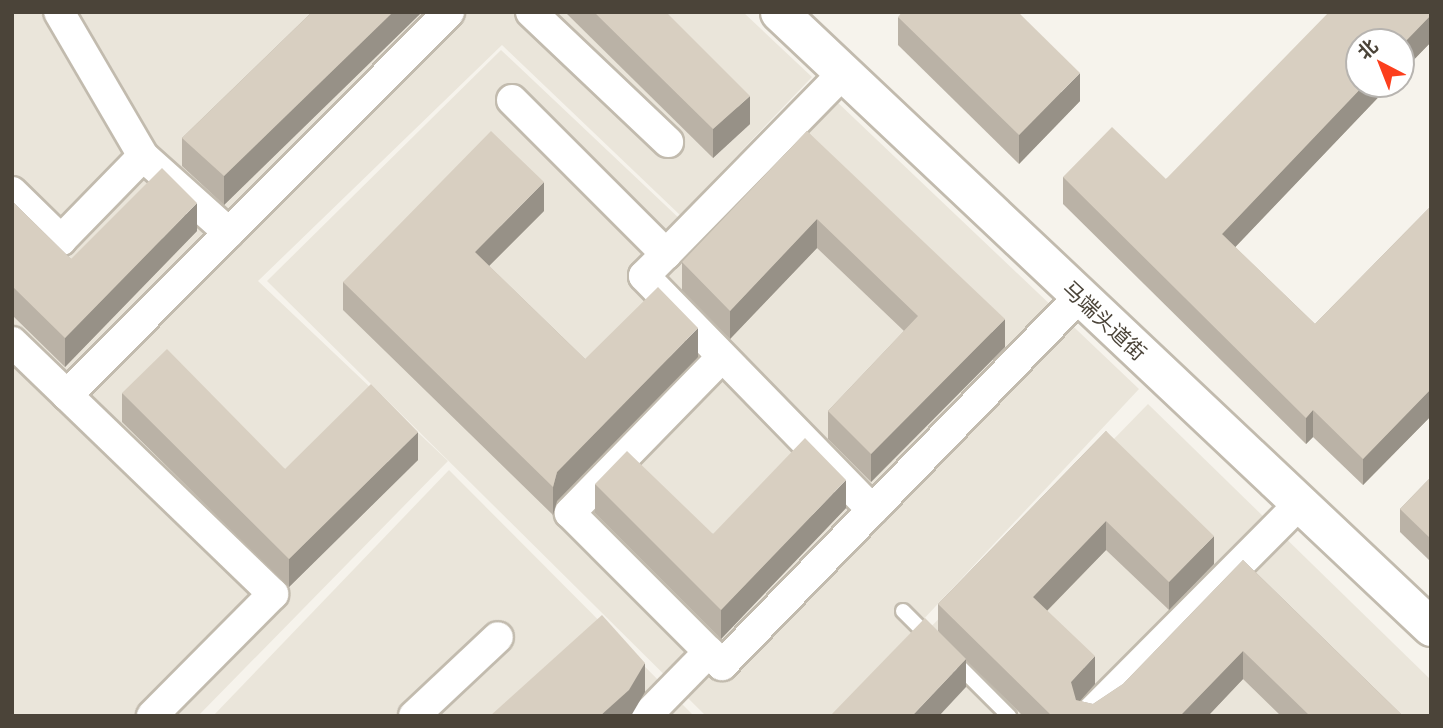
<!DOCTYPE html>
<html>
<head>
<meta charset="utf-8">
<style>
	body { margin:0 }
	#map { position:relative; width:1443px; height:728px; overflow:hidden; background:#f6f3ec; font-family:"DejaVu Sans","Noto Sans SC",sans-serif }
	div>[style] { position:absolute }
	.residential>* { inset:0; background:#eae5da }
	.roads { filter:drop-shadow(2px 0 #c2bbae) drop-shadow(-2px 0 #c2bbae) drop-shadow(0 2px #c2bbae) drop-shadow(0 -2px #c2bbae) }
	.service>* { height:14px; margin:-7px; padding:0 7px; transform-origin:7px; border-radius:7px; background:#fff }
	.minor>* { height:30px; margin:-15px; padding:0 15px; transform-origin:15px; border-radius:15px; background:#fff }
	.tertiary>* { height:37px; margin:-18.5px; padding:0 18.5px; transform-origin:18.5px; border-radius:18.5px; background:#fff }
	.wall>* { inset:0; background:#bab2a6 }
	.shaded-wall>* { inset:0; background:#979187 }
	.building>* { inset:0; background:#d8cfc1 }
	span { translate:-50% -50%; white-space:nowrap; text-align:center; line-height:1.15; -webkit-text-stroke:7px #fff; paint-order:stroke }
	.street-label { font-size:21px; color:#4b4439 }
	.frame { position:absolute; inset:0; border:14px solid #4b4439; pointer-events:none }
	.north { position:absolute; left:1345px; top:28px; width:70px; height:70px; box-sizing:border-box; background:#fff; border:2px solid #b7b4b0; border-radius:50%; rotate:318deg; font-size:19px; font-weight:700; line-height:28px; text-align:center; color:#4b4439 }
	.north::after { content:''; display:block; margin:auto; width:24px; height:32px; background:#fc3f1d; clip-path:polygon(50% 0,100% 100%,50% 72%,0 100%) }
</style>
</head>
<body>
<div id="map">
	<div class="residential">
		<i style="clip-path:polygon(12px 12px,743px 12px,812px 77px,680px 215px,502px 45px,258px 281px,448px 461px,198px 716px,12px 716px)"></i>
		<i style="clip-path:polygon(501px 50px,682px 221px,815px 81px,1139px 389px,833px 716px,706px 716px,267px 281px)"></i>
		<i style="clip-path:polygon(1148px 404px,1431px 680px,1431px 716px,844px 716px)"></i>
		<i style="clip-path:polygon(449px 470px,694px 716px,213px 716px)"></i>
	</div>
	<div class="roads">
		<div class="service">
			<i style="left:903px;top:611px;width:37px;rotate:45deg"></i>
			<i style="left:954px;top:661px;width:78px;rotate:45deg"></i>
		</div>
		<div class="minor">
			<i style="left:59px;top:12px;width:167px;rotate:59.7deg"></i>
			<i style="left:143px;top:156px;width:115px;rotate:41.8deg"></i>
			<i style="left:531px;top:12px;width:189px;rotate:43.5deg"></i>
			<i style="left:512px;top:100px;width:218px;rotate:45deg"></i>
			<i style="left:666px;top:254px;width:31px;rotate:135deg"></i>
			<i style="left:644px;top:276px;width:327px;rotate:45.7deg"></i>
			<i style="left:12px;top:192px;width:69px;rotate:44.4deg"></i>
			<i style="left:61px;top:240px;width:117px;rotate:-45.7deg"></i>
			<i style="left:666px;top:254px;width:253px;rotate:-45.6deg"></i>
			<i style="left:12px;top:342px;width:363px;rotate:44deg"></i>
			<i style="left:273px;top:594px;width:172px;rotate:134.8deg"></i>
			<i style="left:722px;top:357px;width:218px;rotate:134.3deg"></i>
			<i style="left:570px;top:513px;width:215px;rotate:45deg"></i>
			<i style="left:722px;top:665px;width:513px;rotate:-45.87deg"></i>
			<i style="left:67px;top:395px;width:541px;rotate:-45.07deg"></i>
			<i style="left:414px;top:716px;width:115px;rotate:-43.2deg"></i>
			<i style="left:646px;top:716px;width:90px;rotate:-45.5deg"></i>
			<i style="left:1088px;top:716px;width:298px;rotate:-45.1deg"></i>
		</div>
		<div class="tertiary">
			<i style="left:779px;top:12px;width:896px;rotate:43.33deg"></i>
		</div>
	</div>
	<div class="wall">
		<i style="clip-path:polygon(312px 12px,422px 12px,224px 205px,182px 166px,182px 138px)"></i>
		<i style="clip-path:polygon(565px 12px,666px 12px,750px 124px,713px 158px)"></i>
		<i style="clip-path:polygon(1431px 12px,1431px 42px,1401px 73px,1401px 42px,1359px 84px,1391px 84px,1235px 247px,1315px 324px,1431px 206px,1431px 416px,1363px 485px,1313px 437px,1306px 444px,1063px 204px,1063px 177px,1166px 179px)"></i>
		<i style="clip-path:polygon(898px 17px,1080px 101px,1019px 164px,898px 45px)"></i>
		<i style="clip-path:polygon(807px 131px,1005px 347px,871px 482px,828px 439px,828px 411px,904px 331px,817px 248px,730px 339px,682px 290px,682px 262px)"></i>
		<i style="clip-path:polygon(12px 201px,71px 259px,197px 231px,65px 367px,12px 315px)"></i>
		<i style="clip-path:polygon(544px 211px,489px 266px,585px 359px,698px 357px,557px 501px,553px 515px,343px 310px,343px 282px)"></i>
		<i style="clip-path:polygon(122px 393px,285px 469px,418px 460px,289px 587px,122px 422px)"></i>
		<i style="clip-path:polygon(1106px 431px,1214px 564px,1169px 610px,1106px 550px,1047px 611px,1095px 684px,1080px 701px,1093px 704px,1123px 684px,1243px 560px,1403px 716px,1281px 716px,1243px 679px,1208px 716px,1023px 716px,966px 660px,966px 687px,938px 631px,938px 604px)"></i>
		<i style="clip-path:polygon(1431px 477px,1431px 562px,1400px 532px,1400px 509px)"></i>
		<i style="clip-path:polygon(595px 484px,713px 534px,846px 508px,721px 639px,595px 513px)"></i>
	</div>
	<div class="shaded-wall">
		<i style="clip-path:polygon(393px 12px,422px 12px,224px 205px,224px 176px)"></i>
		<i style="clip-path:polygon(1431px 15px,1431px 42px,1401px 73px,1401px 46px)"></i>
		<i style="clip-path:polygon(1080px 73px,1080px 101px,1019px 164px,1019px 135px)"></i>
		<i style="clip-path:polygon(1365px 84px,1391px 84px,1222px 261px,1222px 234px)"></i>
		<i style="clip-path:polygon(750px 96px,750px 124px,713px 158px,713px 129px)"></i>
		<i style="clip-path:polygon(544px 182px,544px 211px,475px 280px,475px 252px)"></i>
		<i style="clip-path:polygon(197px 203px,197px 231px,65px 367px,65px 338px)"></i>
		<i style="clip-path:polygon(817px 219px,817px 248px,730px 339px,730px 311px)"></i>
		<i style="clip-path:polygon(1005px 319px,1005px 347px,871px 482px,871px 454px)"></i>
		<i style="clip-path:polygon(698px 328px,698px 357px,557px 501px,553px 515px,553px 487px,557px 472px)"></i>
		<i style="clip-path:polygon(1431px 389px,1431px 416px,1363px 485px,1363px 459px)"></i>
		<i style="clip-path:polygon(1313px 410px,1313px 437px,1306px 444px,1306px 418px)"></i>
		<i style="clip-path:polygon(418px 432px,418px 460px,289px 587px,289px 559px)"></i>
		<i style="clip-path:polygon(846px 480px,846px 508px,721px 639px,721px 610px)"></i>
		<i style="clip-path:polygon(1106px 521px,1106px 550px,1033px 625px,1033px 597px)"></i>
		<i style="clip-path:polygon(1214px 536px,1214px 564px,1169px 610px,1169px 582px)"></i>
		<i style="clip-path:polygon(1243px 651px,1243px 679px,1208px 716px,1180px 716px)"></i>
		<i style="clip-path:polygon(1095px 656px,1095px 684px,1071px 711px,1071px 682px)"></i>
		<i style="clip-path:polygon(966px 659px,966px 687px,939px 716px,912px 716px)"></i>
		<i style="clip-path:polygon(645px 663px,645px 692px,631px 716px,600px 716px)"></i>
	</div>
	<div class="building">
		<i style="clip-path:polygon(312px 12px,393px 12px,224px 176px,182px 138px)"></i>
		<i style="clip-path:polygon(594px 12px,666px 12px,750px 96px,713px 129px)"></i>
		<i style="clip-path:polygon(902px 12px,1018px 12px,1080px 73px,1019px 135px,898px 17px)"></i>
		<i style="clip-path:polygon(1329px 12px,1431px 12px,1431px 15px,1401px 46px,1401px 42px,1359px 42px,1359px 84px,1365px 84px,1222px 234px,1315px 324px,1431px 206px,1431px 389px,1363px 459px,1313px 410px,1306px 418px,1063px 177px,1112px 127px,1166px 179px)"></i>
		<i style="clip-path:polygon(491px 131px,544px 182px,475px 252px,585px 359px,658px 287px,698px 328px,557px 472px,553px 487px,343px 282px)"></i>
		<i style="clip-path:polygon(807px 131px,1005px 319px,871px 454px,828px 411px,918px 316px,817px 219px,730px 311px,682px 262px)"></i>
		<i style="clip-path:polygon(162px 168px,197px 203px,65px 338px,12px 286px,12px 201px,71px 259px)"></i>
		<i style="clip-path:polygon(167px 349px,285px 469px,371px 384px,418px 432px,289px 559px,122px 393px)"></i>
		<i style="clip-path:polygon(1106px 431px,1214px 536px,1169px 582px,1106px 521px,1033px 597px,1095px 656px,1071px 682px,1076px 700px,1093px 704px,1123px 684px,1243px 560px,1403px 716px,1310px 716px,1243px 651px,1180px 716px,1052px 716px,938px 604px)"></i>
		<i style="clip-path:polygon(805px 438px,846px 480px,721px 610px,595px 484px,627px 451px,713px 534px)"></i>
		<i style="clip-path:polygon(1431px 477px,1431px 539px,1400px 509px)"></i>
		<i style="clip-path:polygon(602px 615px,645px 663px,629px 690px,600px 716px,490px 716px)"></i>
		<i style="clip-path:polygon(925px 618px,966px 659px,912px 716px,830px 716px)"></i>
	</div>
	<div class="street-label">
		<span style="left:1104px;top:321px;rotate:43deg">马端头道街</span>
	</div>
	<div class="frame"></div>
	<div class="north">北</div>
</div>
</body>
</html>
